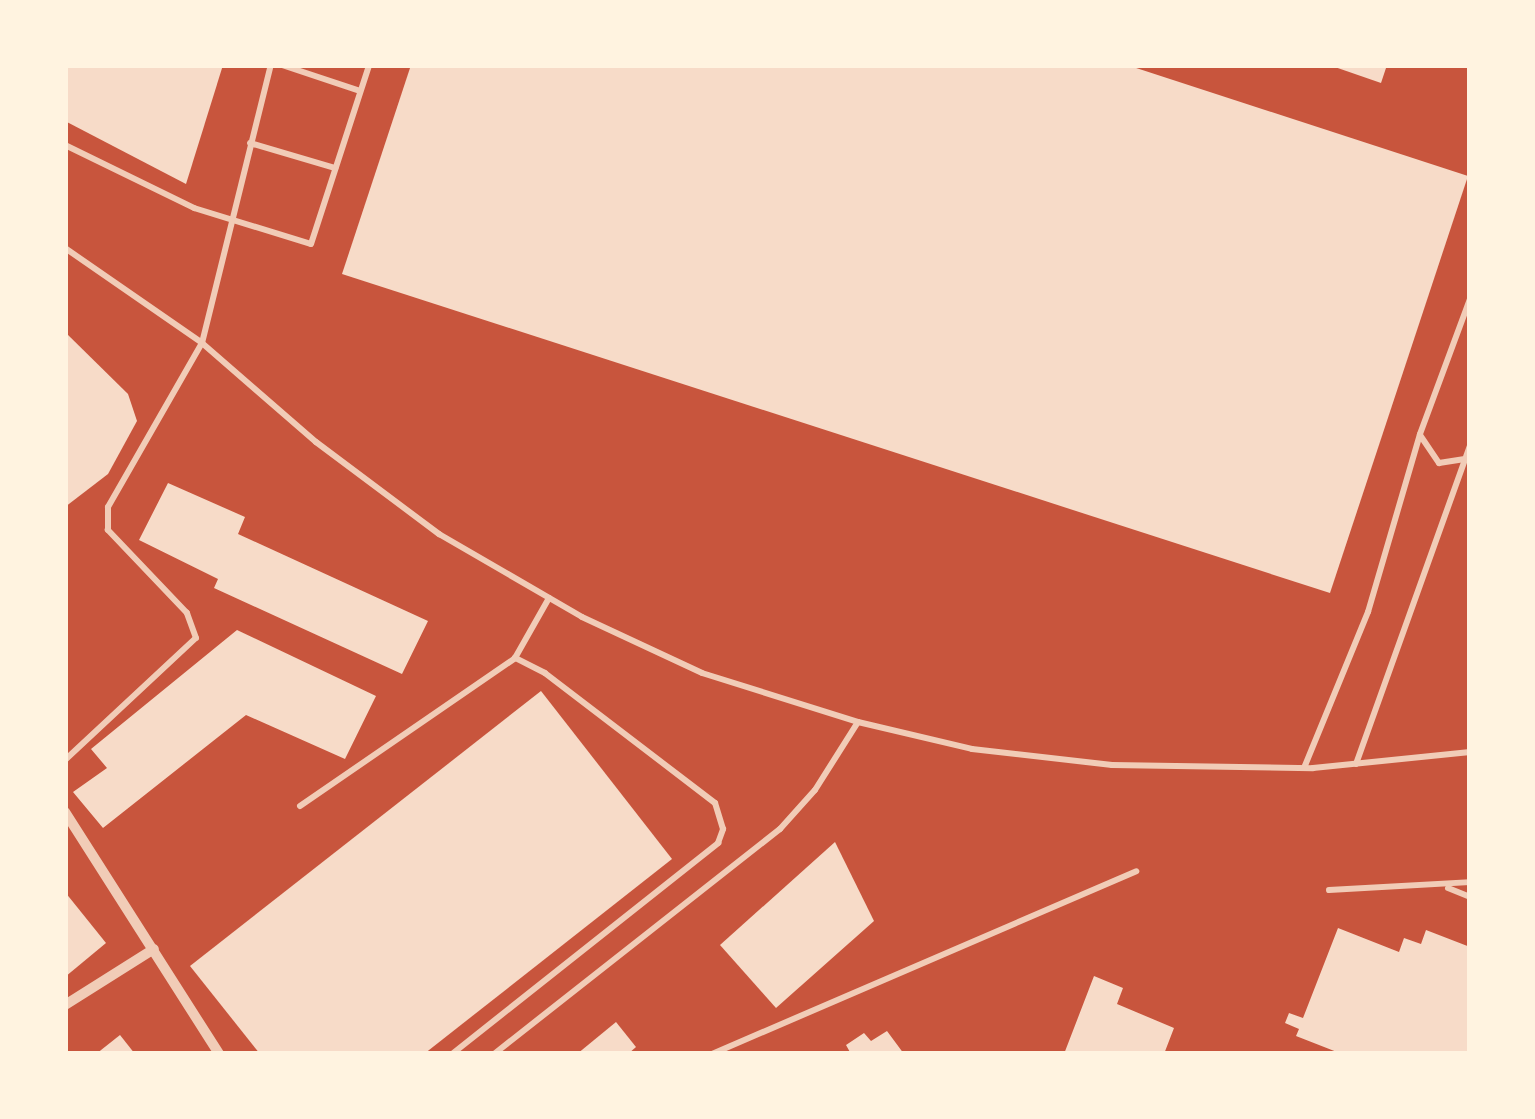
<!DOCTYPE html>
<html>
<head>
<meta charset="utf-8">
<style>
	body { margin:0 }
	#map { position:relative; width:1535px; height:1119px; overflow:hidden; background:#c8553d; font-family:Lato,sans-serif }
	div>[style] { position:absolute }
	.building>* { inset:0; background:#f7dbc8 }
	.service>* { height:6px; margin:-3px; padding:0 3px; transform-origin:3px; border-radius:3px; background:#f1ccb7 }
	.minor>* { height:10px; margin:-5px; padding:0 5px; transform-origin:5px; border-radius:5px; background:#f1ccb7 }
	span { translate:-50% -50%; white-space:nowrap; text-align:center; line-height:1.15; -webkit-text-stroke:8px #fff3e0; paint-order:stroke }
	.frame { position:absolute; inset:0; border:68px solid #fff3e0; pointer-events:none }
</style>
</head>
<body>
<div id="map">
	<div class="building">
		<i style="clip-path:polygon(65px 65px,223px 65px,186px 184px,65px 121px)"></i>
		<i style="clip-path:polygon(411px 65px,1127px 65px,1468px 176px,1330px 593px,342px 274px)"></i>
		<i style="clip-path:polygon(1329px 65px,1387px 65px,1381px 83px)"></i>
		<i style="clip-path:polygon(65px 332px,128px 394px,137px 421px,108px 474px,65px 507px)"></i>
		<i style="clip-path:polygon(168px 483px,245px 517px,238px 534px,428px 621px,402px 674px,214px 588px,218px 579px,139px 540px)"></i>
		<i style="clip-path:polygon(237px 630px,376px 696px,345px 759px,246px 715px,103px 828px,73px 792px,107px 768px,91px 749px)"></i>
		<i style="clip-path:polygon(541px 691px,672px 859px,424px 1054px,260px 1054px,190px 966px)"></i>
		<i style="clip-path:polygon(835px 842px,874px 921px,776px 1008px,720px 945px)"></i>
		<i style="clip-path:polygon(65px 892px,106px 943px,65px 977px)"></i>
		<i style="clip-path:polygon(1338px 928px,1399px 952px,1404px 938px,1421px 944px,1426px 930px,1470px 947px,1470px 1054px,1342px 1054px,1296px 1036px,1299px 1029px,1285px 1023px,1289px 1013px,1303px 1018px)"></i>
		<i style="clip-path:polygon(1094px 976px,1123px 988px,1117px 1004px,1174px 1028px,1164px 1054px,1064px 1054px)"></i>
		<i style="clip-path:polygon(616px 1022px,636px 1047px,628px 1054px,577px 1054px)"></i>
		<i style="clip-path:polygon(887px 1031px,904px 1054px,851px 1054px,846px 1045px,864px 1033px,871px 1041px)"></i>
		<i style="clip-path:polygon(120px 1035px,135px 1054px,96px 1054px)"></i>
	</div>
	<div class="service">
		<i style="left:282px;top:65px;width:82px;rotate:18.4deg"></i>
		<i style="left:250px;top:143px;width:89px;rotate:16.4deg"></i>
		<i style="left:65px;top:145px;width:144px;rotate:26deg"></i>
		<i style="left:194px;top:208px;width:122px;rotate:17.1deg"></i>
		<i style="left:311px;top:244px;width:188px;rotate:-72deg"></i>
		<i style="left:65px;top:248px;width:167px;rotate:34.7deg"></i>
		<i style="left:202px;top:343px;width:151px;rotate:41deg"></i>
		<i style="left:316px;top:442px;width:154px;rotate:36.8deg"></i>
		<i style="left:439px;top:534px;width:165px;rotate:30.1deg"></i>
		<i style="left:582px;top:617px;width:132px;rotate:25deg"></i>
		<i style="left:702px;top:673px;width:164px;rotate:17.4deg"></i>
		<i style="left:858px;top:722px;width:117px;rotate:13.3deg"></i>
		<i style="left:972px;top:749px;width:141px;rotate:6.5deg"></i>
		<i style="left:1112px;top:765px;width:201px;rotate:0.9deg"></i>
		<i style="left:1313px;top:768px;width:158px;rotate:-5.8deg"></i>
		<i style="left:1420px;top:435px;width:34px;rotate:56deg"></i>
		<i style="left:1439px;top:463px;width:26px;rotate:-9deg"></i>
		<i style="left:65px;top:760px;width:179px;rotate:-43deg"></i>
		<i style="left:196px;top:638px;width:27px;rotate:-110deg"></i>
		<i style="left:187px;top:613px;width:115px;rotate:-133.6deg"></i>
		<i style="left:108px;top:530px;width:23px;rotate:-90deg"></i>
		<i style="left:108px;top:507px;width:189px;rotate:-60.2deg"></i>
		<i style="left:202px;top:343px;width:286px;rotate:-76.1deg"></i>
		<i style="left:1356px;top:764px;width:338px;rotate:-70.3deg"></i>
		<i style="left:1304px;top:768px;width:169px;rotate:-67.7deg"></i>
		<i style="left:1368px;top:612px;width:185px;rotate:-73.7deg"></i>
		<i style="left:1420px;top:434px;width:144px;rotate:-69.7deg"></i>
		<i style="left:300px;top:806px;width:261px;rotate:-34.5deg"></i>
		<i style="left:1448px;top:888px;width:24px;rotate:22deg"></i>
		<i style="left:1329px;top:890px;width:141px;rotate:-3.2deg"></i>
		<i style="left:452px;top:1054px;width:340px;rotate:-38.4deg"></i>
		<i style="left:718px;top:843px;width:15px;rotate:-70deg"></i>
		<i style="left:723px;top:829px;width:27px;rotate:-107deg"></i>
		<i style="left:715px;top:803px;width:214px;rotate:-142.6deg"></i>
		<i style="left:545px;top:673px;width:34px;rotate:-153deg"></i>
		<i style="left:515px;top:658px;width:69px;rotate:-60.5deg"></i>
		<i style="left:494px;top:1054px;width:364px;rotate:-38.2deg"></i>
		<i style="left:780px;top:829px;width:52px;rotate:-48.1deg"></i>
		<i style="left:815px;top:790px;width:80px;rotate:-57.7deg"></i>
		<i style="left:712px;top:1054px;width:462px;rotate:-23.3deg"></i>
	</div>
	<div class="minor">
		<i style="left:65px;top:812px;width:287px;rotate:57.5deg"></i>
		<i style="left:65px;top:1005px;width:105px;rotate:-32.2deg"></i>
	</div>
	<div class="frame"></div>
</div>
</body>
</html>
